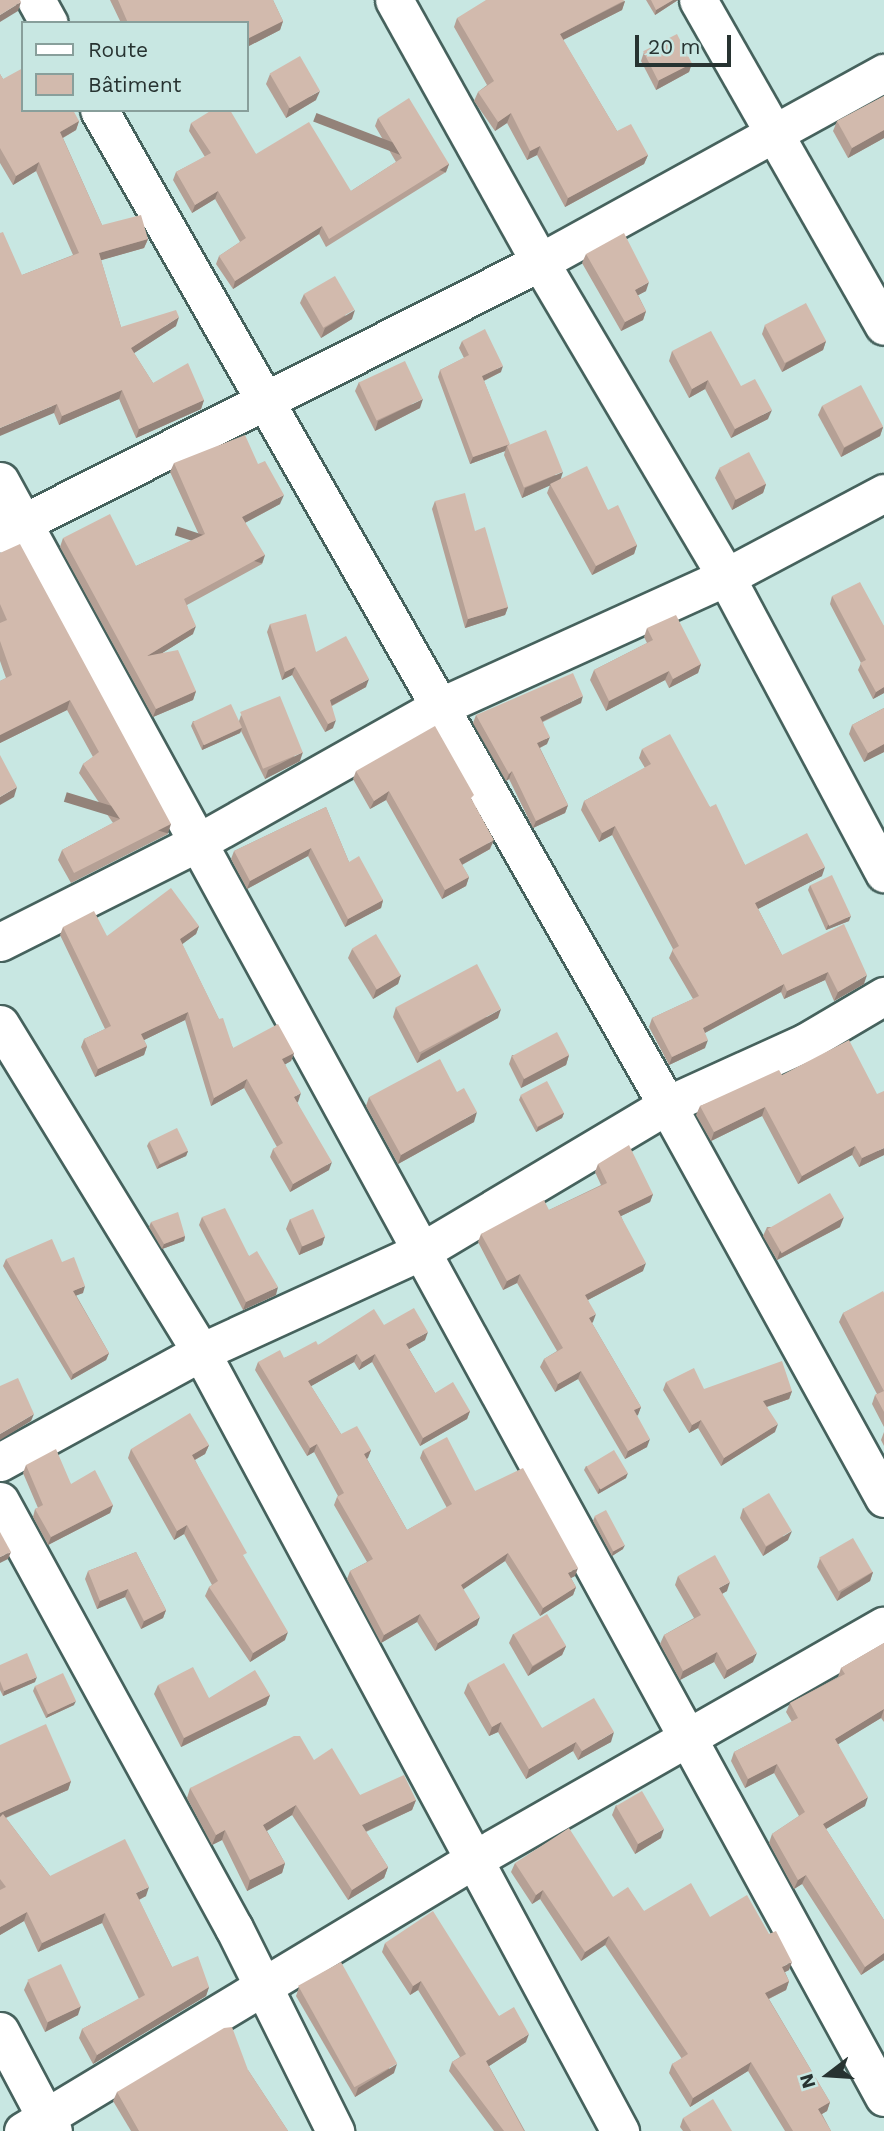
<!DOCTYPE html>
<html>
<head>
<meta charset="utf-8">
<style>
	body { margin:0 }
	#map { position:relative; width:884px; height:2131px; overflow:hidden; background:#c8e7e2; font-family:"Work Sans",sans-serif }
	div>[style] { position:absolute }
	.roads { filter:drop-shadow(2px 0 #46625d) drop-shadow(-2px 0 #46625d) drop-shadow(0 2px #46625d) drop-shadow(0 -2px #46625d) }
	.minor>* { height:37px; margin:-18.5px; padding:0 18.5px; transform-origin:18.5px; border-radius:18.5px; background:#fff }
	.wall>* { inset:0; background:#b5a095 }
	.shaded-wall>* { inset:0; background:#938279; transform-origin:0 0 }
	.building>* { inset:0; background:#d2baad; transform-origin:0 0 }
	span { translate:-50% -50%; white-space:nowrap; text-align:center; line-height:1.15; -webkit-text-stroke:6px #c8e7e2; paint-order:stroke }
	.legend { position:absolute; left:21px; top:21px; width:228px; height:91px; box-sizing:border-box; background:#c8e7e2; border:2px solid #889f9b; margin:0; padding:9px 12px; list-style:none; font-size:21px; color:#273331 }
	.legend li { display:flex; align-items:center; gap:14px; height:35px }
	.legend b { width:35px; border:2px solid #889f9b }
	.north { position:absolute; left:793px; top:2040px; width:70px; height:70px; -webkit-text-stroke:5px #c8e7e2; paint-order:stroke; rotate:253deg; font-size:19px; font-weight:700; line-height:28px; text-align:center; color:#273331 }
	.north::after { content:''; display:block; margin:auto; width:24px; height:32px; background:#273331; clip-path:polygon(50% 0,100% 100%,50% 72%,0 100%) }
	.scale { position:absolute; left:635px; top:35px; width:96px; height:32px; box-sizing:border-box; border:4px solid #273331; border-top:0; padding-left:9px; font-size:21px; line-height:24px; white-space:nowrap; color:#273331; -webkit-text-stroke:5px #c8e7e2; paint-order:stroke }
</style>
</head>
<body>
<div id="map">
	<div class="roads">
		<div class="minor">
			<i style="left:36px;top:0;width:26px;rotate:61deg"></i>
			<i style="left:394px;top:0;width:300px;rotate:60.9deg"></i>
			<i style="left:540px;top:262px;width:366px;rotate:59.4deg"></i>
			<i style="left:726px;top:577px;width:336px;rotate:61.9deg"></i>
			<i style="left:698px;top:0;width:375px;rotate:60.3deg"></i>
			<i style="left:99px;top:110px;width:1146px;rotate:60.28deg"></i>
			<i style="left:667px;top:1105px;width:449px;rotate:61.1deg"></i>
			<i style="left:0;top:481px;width:1842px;rotate:61.32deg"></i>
			<i style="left:1px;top:534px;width:604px;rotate:-26.78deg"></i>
			<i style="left:540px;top:262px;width:393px;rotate:-28.8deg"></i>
			<i style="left:0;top:942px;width:220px;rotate:-26.7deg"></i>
			<i style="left:197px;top:843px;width:275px;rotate:-29.4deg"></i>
			<i style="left:437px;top:708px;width:317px;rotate:-24.4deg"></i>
			<i style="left:726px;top:577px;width:179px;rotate:-28deg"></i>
			<i style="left:0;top:1024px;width:385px;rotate:58.5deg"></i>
			<i style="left:201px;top:1352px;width:885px;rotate:61.73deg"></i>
			<i style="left:0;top:1462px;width:229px;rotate:-28.7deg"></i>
			<i style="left:201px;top:1352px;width:245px;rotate:-24.6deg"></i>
			<i style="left:424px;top:1250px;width:283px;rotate:-30.8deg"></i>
			<i style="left:667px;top:1105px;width:153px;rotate:-24.4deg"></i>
			<i style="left:806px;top:1042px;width:91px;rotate:-30.5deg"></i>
			<i style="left:0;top:1501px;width:487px;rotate:61.3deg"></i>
			<i style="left:234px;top:1928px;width:227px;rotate:63.5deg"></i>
			<i style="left:0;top:2031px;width:113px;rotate:62.1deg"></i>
			<i style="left:23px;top:2131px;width:525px;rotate:-31.06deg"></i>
			<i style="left:473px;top:1860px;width:473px;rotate:-29.7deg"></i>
		</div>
	</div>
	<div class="wall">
		<i style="clip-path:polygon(110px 0,273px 0,283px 21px,280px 30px,247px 47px,247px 23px,121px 23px)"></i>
		<i style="clip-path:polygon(646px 0,678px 0,655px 15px)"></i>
		<i style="clip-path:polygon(625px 1px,622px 10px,563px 40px,617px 131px,648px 155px,644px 164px,565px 207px,537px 155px,527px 160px,507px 123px,495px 131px,474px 101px,478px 92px,487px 85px,454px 27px,457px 18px)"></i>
		<i style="clip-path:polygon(644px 52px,692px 63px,689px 72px,656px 90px,641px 61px)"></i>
		<i style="clip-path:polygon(0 74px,3px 79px,79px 121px,76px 130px,63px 138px,102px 225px,148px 239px,144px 248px,101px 260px,121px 327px,176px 326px,134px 353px,153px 383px,204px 400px,201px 409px,136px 438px,119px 399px,59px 425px,54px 413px,22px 275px,73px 255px,36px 171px,13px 185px,0 163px)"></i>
		<i style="clip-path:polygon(270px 74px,316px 100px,286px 118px,266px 84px)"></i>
		<i style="clip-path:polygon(884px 96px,884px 138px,848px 158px,833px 131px,837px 121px)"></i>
		<i style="clip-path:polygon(378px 118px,449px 164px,446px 172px,326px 247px,319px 234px,233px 289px,216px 264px,219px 256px,240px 242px,215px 199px,192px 213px,173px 180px,176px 172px,205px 157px,189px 131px,191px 123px,256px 154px,351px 191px,396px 162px,375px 126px)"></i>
		<i style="clip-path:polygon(586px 254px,646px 291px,638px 295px,646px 311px,643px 320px,621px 331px,582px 263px)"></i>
		<i style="clip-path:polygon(304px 294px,352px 319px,321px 338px,300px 303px)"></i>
		<i style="clip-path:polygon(765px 325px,826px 341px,823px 350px,782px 372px,762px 334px)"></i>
		<i style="clip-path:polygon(462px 341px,501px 372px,484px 381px,509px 445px,608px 510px,637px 545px,634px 554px,592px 575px,547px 493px,550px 485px,522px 498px,504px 455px,505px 451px,470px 464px,438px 377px,440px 370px,464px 358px,459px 348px)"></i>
		<i style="clip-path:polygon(672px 351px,768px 419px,731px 438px,705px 389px,689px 398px,669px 361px)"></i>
		<i style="clip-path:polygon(359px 382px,420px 408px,375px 431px,355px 391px)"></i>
		<i style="clip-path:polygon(822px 406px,883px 427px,880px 436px,841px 457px,818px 415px)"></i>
		<i style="clip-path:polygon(174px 463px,258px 464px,280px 504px,245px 523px,262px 564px,187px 605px,193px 634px,162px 653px,196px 691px,193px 700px,153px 717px,60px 547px,63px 538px,136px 566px,200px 537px,170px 472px)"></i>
		<i style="clip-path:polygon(719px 469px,766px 484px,763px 493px,732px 510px,715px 478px)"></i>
		<i style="clip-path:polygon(435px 501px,508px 607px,505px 615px,465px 628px,432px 509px)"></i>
		<i style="clip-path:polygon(0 553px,168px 834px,71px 883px,58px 860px,62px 850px,113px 823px,79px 773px,83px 764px,93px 757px,67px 710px,0 743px,0 681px,6px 678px,0 661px)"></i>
		<i style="clip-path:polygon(832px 596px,884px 626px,884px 693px,873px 699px,858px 670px,861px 663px,830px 604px)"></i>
		<i style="clip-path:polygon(270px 624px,316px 652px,366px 687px,332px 706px,333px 728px,325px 732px,292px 675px,282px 680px,267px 632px)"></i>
		<i style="clip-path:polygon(647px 628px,701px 664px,698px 673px,669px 688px,665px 680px,606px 711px,590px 680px,594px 670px,647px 643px,644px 637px)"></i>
		<i style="clip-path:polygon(581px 703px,543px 722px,547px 744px,540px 748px,568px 805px,565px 813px,533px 828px,509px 779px,506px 781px,473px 723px,476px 715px)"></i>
		<i style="clip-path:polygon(884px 708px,884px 752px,864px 762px,849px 734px,852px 725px)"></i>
		<i style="clip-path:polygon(241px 715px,300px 761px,265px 779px,241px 731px,240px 733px,202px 750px,191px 726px,193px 721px,239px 721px)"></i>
		<i style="clip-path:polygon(642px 749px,710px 807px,745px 865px,822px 876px,758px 909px,782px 955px,864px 984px,834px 1001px,825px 980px,784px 999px,781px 992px,705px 1033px,705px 1048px,669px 1065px,649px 1027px,652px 1018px,693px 999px,669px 958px,673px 949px,612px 835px,599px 842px,581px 810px,584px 801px,645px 768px,639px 758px)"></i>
		<i style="clip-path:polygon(356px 771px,472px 800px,490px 849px,462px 865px,469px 877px,466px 886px,442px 899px,386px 800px,370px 809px,353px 779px)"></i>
		<i style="clip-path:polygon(326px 807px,349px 862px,383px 900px,381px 908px,345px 927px,308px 856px,247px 889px,231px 859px,234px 851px)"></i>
		<i style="clip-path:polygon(810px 885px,849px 921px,826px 930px,808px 890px)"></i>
		<i style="clip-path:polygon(199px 926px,196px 934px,182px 944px,233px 1048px,294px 1053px,291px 1061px,285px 1064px,298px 1102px,297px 1102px,329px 1170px,290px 1192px,270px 1157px,273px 1149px,277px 1147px,244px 1088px,211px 1106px,185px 1020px,144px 1040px,147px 1046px,144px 1055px,95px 1077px,81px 1047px,84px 1039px,105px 1029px,60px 935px,63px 927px,107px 936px)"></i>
		<i style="clip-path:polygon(352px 949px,401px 975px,398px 984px,373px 999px,348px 958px)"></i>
		<i style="clip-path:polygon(396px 1007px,498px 1018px,417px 1063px,393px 1017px)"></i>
		<i style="clip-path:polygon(512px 1055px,569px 1055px,566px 1065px,521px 1088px,509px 1064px)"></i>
		<i style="clip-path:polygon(782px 1075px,884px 1155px,859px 1167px,852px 1155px,798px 1184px,762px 1116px,711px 1141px,696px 1115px,700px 1106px)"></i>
		<i style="clip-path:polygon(521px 1095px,564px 1113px,562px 1118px,536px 1132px,519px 1100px)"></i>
		<i style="clip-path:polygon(369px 1097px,474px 1122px,398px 1164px,366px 1106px)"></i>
		<i style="clip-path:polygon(149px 1142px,188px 1151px,186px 1156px,157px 1169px,147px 1146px)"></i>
		<i style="clip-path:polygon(598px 1164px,653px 1194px,650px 1202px,621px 1216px,643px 1271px,588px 1300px,593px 1322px,592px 1323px,641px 1407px,637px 1416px,647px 1447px,625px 1459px,578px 1379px,555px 1392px,540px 1367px,544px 1359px,557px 1351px,517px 1283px,503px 1290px,478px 1242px,481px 1234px,549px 1210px,601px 1185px,595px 1172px)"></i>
		<i style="clip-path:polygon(202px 1217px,249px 1256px,276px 1295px,243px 1310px,199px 1225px)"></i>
		<i style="clip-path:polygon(290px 1219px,325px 1236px,322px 1245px,299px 1255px,286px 1229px)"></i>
		<i style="clip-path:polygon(151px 1222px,185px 1236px,184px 1241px,162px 1249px,149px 1227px)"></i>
		<i style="clip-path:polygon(767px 1227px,840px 1227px,777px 1260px,763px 1236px)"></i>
		<i style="clip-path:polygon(6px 1259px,62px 1262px,83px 1293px,76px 1295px,109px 1353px,106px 1360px,71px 1380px,3px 1266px)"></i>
		<i style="clip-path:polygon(884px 1293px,884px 1427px,872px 1404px,875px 1395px,877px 1394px,839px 1322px,843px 1313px)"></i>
		<i style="clip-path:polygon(384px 1325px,425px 1340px,409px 1349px,435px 1393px,470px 1411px,467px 1419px,420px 1446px,372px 1362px,359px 1370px,354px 1362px,311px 1386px,341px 1434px,371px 1450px,367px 1459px,407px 1530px,447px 1508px,420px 1458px,423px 1450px,475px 1491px,575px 1576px,571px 1578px,576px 1587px,573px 1595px,540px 1616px,505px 1561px,463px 1589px,477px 1625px,435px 1651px,417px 1622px,381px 1643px,347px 1579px,350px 1571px,367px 1562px,334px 1505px,337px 1497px,338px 1496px,314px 1452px,307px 1456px,255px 1370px,258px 1362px,284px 1358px,318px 1345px)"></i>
		<i style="clip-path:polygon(666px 1382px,704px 1389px,792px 1391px,789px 1399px,767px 1407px,775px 1432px,721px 1466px,698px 1428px,689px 1433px,663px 1390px)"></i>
		<i style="clip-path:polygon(884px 1432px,884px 1446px,881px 1440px)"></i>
		<i style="clip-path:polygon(209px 1445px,205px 1454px,195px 1460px,285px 1640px,250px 1662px,205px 1596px,209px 1587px,212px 1585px,184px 1534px,174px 1540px,128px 1458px,131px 1449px)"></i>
		<i style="clip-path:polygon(26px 1465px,71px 1484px,113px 1505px,110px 1513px,48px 1545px,33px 1517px,35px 1509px,38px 1508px,23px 1473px)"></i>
		<i style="clip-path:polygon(586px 1466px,626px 1478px,598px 1494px,584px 1470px)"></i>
		<i style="clip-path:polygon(743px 1508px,788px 1540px,763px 1556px,740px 1518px)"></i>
		<i style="clip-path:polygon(595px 1516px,623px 1549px,612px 1556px,593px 1521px)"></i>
		<i style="clip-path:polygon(136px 1552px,166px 1610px,163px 1618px,141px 1629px,125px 1597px,97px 1609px,85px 1579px,88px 1571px)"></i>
		<i style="clip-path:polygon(820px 1558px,873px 1572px,870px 1581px,837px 1601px,817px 1567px)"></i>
		<i style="clip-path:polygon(678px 1576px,727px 1591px,722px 1594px,753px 1662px,724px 1679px,714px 1662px,680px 1680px,660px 1644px,664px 1635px,694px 1618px,675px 1585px)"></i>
		<i style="clip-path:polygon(513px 1634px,566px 1646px,562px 1655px,528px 1676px,509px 1643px)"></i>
		<i style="clip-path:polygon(884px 1643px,884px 1722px,881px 1718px,838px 1744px,865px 1806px,826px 1829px,884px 1920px,884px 1960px,861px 1975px,802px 1884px,794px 1889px,769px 1843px,772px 1834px,799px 1816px,774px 1773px,745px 1788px,731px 1761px,734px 1752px,792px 1722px,786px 1712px,790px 1703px,838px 1677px,841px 1668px)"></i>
		<i style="clip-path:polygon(0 1665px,35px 1682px,3px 1696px,0 1690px)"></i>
		<i style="clip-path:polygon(468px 1683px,542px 1728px,611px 1742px,578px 1760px,573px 1751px,526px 1779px,498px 1732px,489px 1736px,464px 1693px)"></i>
		<i style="clip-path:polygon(158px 1685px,209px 1698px,270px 1695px,266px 1705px,181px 1747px,154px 1694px)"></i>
		<i style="clip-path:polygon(35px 1686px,74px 1705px,46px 1718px,33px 1691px)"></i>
		<i style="clip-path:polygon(0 1745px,71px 1781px,68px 1790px,6px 1818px,50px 1876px,146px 1896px,139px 1900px,172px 1967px,209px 1987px,206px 1996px,93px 2064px,79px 2038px,82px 2029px,139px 1999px,102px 1923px,38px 1952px,24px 1921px,0 1935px)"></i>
		<i style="clip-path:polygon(314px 1760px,360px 1795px,416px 1800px,412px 1810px,366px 1832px,388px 1867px,384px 1878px,348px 1900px,292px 1815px,267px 1831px,285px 1863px,282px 1873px,247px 1891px,222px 1840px,212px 1845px,187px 1798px,190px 1788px)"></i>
		<i style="clip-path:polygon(616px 1805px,661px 1838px,635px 1854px,612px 1815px)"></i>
		<i style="clip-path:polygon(515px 1863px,613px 1897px,644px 1911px,710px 1917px,789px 1970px,785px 1972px,789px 1981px,786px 1990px,769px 1999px,830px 2102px,827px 2111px,822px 2114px,831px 2131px,785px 2131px,748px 2071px,690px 2107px,669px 2073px,672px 2064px,682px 2059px,605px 1945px,581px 1961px,540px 1899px,532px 1904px,511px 1872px)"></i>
		<i style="clip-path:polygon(385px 1943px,499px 2016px,526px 2042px,489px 2066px,525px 2131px,494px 2131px,449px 2071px,452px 2062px,460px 2057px,418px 1990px,410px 1995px,382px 1952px)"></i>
		<i style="clip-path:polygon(28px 1981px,78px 2015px,45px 2032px,24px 1990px)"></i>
		<i style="clip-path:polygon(299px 1987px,394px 2073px,355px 2097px,296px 1996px)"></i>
		<i style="clip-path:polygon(248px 2070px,288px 2131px,131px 2131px,113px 2101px,117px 2092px)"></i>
		<i style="clip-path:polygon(683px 2118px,732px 2131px,683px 2131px,680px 2127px)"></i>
	</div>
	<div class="shaded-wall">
		<i style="clip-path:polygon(673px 0,678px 0,655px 15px,656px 10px)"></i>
		<i style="clip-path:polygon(625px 1px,622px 10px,557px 43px,560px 34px)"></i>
		<i style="clip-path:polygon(21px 2px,18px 11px,0 22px,0 15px)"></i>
		<i style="clip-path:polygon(283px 21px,280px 30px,247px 47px,247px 39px)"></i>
		<i style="clip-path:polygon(692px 63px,689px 72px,656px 90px,659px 80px)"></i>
		<i style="clip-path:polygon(320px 91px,316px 100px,286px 118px,289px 108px)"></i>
		<i style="clip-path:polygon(511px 113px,507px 123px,495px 131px,498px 122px)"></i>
		<i style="clip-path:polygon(79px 121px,76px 130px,57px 141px,60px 132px)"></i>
		<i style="clip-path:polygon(884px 130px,884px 138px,848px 158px,852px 148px)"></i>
		<i style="clip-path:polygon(540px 146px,537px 155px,527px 160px,530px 151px)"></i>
		<i style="clip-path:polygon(648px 155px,644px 164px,565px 207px,568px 198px)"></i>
		<i style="clip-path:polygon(39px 162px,36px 171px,13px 185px,16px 176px)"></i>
		<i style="left:449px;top:164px;width:9px;height:142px;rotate:111deg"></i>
		<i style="clip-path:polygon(218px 191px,215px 199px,192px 213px,195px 205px)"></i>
		<i style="clip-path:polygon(322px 226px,319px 234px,233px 289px,235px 281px)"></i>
		<i style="clip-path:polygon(148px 239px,144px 248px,95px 262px,99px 253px)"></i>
		<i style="clip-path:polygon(649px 282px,646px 291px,631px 299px,635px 290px)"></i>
		<i style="clip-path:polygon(355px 310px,352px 319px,321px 338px,325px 328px)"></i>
		<i style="clip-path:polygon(646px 311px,643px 320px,621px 331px,625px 322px)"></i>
		<i style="clip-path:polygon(179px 317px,176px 326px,128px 357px,131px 348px)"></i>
		<i style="clip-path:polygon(826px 341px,823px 350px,782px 372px,786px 363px)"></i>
		<i style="clip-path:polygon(503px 366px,501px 372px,479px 383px,482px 376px)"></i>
		<i style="clip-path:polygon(708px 380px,705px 389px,689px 398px,692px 389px)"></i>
		<i style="clip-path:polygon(122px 390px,119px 399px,59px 425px,62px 416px)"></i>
		<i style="clip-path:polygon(423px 399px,420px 408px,375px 431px,378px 421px)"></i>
		<i style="clip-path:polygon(204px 400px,201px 409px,136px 438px,139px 429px)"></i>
		<i style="clip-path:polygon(57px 404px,54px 413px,0 436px,0 428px)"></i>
		<i style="clip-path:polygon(772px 410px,768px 419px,731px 438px,735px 429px)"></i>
		<i style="clip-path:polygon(883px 427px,880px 436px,841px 457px,844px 448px)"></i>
		<i style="clip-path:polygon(510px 444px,507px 446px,505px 451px,470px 464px,473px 457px)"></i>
		<i style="clip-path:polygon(563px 472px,560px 481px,522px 498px,525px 488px)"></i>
		<i style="clip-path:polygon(766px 484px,763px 493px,732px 510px,735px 500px)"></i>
		<i style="clip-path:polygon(284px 495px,280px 504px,239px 526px,242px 517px)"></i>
		<i style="clip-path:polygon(637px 545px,634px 554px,592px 575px,596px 566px)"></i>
		<i style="left:265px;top:555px;width:9px;height:92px;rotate:108deg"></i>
		<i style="clip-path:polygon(508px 607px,505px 615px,465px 628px,468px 619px)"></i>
		<i style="clip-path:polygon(196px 626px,193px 634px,143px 665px,147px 656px)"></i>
		<i style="clip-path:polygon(701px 664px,698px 673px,669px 688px,673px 679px)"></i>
		<i style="clip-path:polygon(295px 667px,292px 675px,282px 680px,285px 672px)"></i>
		<i style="clip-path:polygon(669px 671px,665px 680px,606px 711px,609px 701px)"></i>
		<i style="clip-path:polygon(369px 679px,366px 687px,327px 708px,330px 700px)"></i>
		<i style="clip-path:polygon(884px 687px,884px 693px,873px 699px,876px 692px)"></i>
		<i style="clip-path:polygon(196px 691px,193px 700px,153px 717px,156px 709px)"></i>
		<i style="clip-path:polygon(583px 696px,581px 703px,537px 724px,540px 717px)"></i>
		<i style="clip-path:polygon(70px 700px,67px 710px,0 743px,0 735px)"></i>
		<i style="clip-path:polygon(336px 720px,333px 728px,325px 732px,328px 724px)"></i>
		<i style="clip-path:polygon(242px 728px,240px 733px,202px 750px,203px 745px)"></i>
		<i style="clip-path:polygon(550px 737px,547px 744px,535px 750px,537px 743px)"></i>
		<i style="clip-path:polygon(884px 744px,884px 752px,864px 762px,868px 753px)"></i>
		<i style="clip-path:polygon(303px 752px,300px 761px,265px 779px,268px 770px)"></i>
		<i style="clip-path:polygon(512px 771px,509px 779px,506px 781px,509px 774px)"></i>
		<i style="clip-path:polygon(17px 787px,14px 797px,0 805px,0 797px)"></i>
		<i style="clip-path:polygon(389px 791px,386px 800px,370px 809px,374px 801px)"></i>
		<i style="clip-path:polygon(568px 805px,565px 813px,533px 828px,536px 821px)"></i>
		<i style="left:171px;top:824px;width:10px;height:109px;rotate:107deg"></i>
		<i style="clip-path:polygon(615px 826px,612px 835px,599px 842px,602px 833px)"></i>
		<i style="clip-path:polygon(494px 840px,490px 849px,456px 868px,459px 859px)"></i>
		<i style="clip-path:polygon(311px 848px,308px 856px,247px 889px,250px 881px)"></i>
		<i style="clip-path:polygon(825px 867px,822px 876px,752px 912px,755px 903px)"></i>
		<i style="clip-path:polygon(469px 877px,466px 886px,442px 899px,445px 890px)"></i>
		<i style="clip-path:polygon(383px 900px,381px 908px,345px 927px,348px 919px)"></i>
		<i style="clip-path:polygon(851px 916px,849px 921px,826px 930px,828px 925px)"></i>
		<i style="clip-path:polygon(199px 926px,196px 934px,177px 948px,180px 939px)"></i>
		<i style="clip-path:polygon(828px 972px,825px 980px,784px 999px,787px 991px)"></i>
		<i style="clip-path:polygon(401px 975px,398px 984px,373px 999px,376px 990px)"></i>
		<i style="clip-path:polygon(867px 975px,864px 984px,834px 1001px,838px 992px)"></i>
		<i style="clip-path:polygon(784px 984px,781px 992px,699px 1036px,703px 1028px)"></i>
		<i style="clip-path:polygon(501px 1009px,498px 1018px,417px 1063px,421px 1054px)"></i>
		<i style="clip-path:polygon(188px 1012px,185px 1020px,138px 1043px,141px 1034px)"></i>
		<i style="clip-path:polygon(708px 1040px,705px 1048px,669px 1065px,672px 1057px)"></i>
		<i style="clip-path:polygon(147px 1046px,144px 1055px,95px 1077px,98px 1069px)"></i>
		<i style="clip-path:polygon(294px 1053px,291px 1061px,279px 1068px,282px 1059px)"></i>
		<i style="clip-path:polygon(569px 1055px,566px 1065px,521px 1088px,524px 1078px)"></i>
		<i style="clip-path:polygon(247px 1079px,244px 1088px,211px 1106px,214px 1098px)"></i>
		<i style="clip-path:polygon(301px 1093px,298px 1102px,291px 1106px,294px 1097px)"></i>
		<i style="clip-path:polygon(765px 1107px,762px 1116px,711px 1141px,714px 1132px)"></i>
		<i style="clip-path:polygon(477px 1112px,474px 1122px,398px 1164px,401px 1155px)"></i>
		<i style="clip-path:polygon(564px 1113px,562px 1118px,536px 1132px,538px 1127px)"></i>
		<i style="clip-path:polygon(855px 1146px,852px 1155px,798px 1184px,802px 1176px)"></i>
		<i style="clip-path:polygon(884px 1148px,884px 1155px,859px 1167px,862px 1158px)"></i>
		<i style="clip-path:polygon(188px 1151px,186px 1156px,157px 1169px,159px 1165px)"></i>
		<i style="clip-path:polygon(332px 1162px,329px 1170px,290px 1192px,293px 1184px)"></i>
		<i style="clip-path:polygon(653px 1194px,650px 1202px,615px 1219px,618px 1211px)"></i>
		<i style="clip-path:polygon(844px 1217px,840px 1227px,777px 1260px,780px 1251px)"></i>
		<i style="clip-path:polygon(185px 1236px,184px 1241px,162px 1249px,164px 1244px)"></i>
		<i style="clip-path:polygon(325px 1236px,322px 1245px,299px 1255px,302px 1246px)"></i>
		<i style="clip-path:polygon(646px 1263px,643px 1271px,582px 1303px,585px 1295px)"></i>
		<i style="clip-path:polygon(520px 1274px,517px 1283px,503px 1290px,507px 1281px)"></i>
		<i style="clip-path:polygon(85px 1286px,83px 1293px,70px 1298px,73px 1291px)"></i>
		<i style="clip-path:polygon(278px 1287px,276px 1295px,243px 1310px,246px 1302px)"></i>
		<i style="clip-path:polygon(596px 1314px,593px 1322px,586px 1326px,589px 1318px)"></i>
		<i style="clip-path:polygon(428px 1332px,425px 1340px,404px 1352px,406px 1344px)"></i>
		<i style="clip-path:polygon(109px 1353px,106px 1360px,71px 1380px,73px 1374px)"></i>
		<i style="clip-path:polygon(357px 1354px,354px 1362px,306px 1389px,308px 1381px)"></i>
		<i style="clip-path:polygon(375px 1354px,372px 1362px,359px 1370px,362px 1362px)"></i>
		<i style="clip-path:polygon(581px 1371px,578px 1379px,555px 1392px,558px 1384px)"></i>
		<i style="clip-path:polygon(792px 1391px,789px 1399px,760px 1409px,763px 1401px)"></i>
		<i style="clip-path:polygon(641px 1407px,638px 1415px,631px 1419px,634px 1410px)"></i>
		<i style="clip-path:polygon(470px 1411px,467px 1419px,420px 1446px,423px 1438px)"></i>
		<i style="clip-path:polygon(34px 1414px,31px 1421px,0 1440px,0 1434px)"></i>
		<i style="clip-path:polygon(701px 1420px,698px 1428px,689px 1433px,692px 1425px)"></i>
		<i style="clip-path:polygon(778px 1424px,775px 1432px,721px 1466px,724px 1458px)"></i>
		<i style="clip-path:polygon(650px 1439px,647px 1447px,625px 1459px,628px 1451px)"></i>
		<i style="clip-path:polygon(317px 1444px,314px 1452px,307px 1456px,310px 1448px)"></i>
		<i style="clip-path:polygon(209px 1445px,205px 1454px,189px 1463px,192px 1455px)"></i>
		<i style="clip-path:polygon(371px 1450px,368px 1458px,361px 1462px,364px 1454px)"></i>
		<i style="clip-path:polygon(628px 1473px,626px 1478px,598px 1494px,599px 1489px)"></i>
		<i style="clip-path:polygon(113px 1505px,110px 1513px,48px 1545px,51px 1537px)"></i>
		<i style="clip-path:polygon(187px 1525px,184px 1534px,174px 1540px,177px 1531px)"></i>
		<i style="clip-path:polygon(792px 1531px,788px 1540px,763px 1556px,766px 1547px)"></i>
		<i style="clip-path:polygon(625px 1545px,623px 1549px,612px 1556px,613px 1551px)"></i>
		<i style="clip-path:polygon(11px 1552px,8px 1559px,0 1563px,0 1557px)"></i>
		<i style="clip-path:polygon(508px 1553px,505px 1561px,458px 1593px,461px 1585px)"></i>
		<i style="clip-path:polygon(578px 1568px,575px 1576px,565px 1581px,568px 1573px)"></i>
		<i style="clip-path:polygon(873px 1572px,870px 1581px,837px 1601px,841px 1592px)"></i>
		<i style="clip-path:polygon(730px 1582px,727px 1591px,716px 1597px,719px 1588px)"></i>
		<i style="clip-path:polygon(576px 1587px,573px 1595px,540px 1616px,543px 1608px)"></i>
		<i style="clip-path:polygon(128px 1589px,125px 1597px,97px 1609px,100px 1601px)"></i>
		<i style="clip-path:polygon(166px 1610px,163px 1618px,141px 1629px,144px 1621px)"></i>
		<i style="clip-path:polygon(420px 1614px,417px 1622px,381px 1643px,384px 1635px)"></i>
		<i style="clip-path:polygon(480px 1617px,477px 1625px,435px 1651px,438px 1643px)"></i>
		<i style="clip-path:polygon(288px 1632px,285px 1640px,250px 1662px,253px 1653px)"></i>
		<i style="clip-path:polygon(566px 1646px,562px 1655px,528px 1676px,532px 1667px)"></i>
		<i style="clip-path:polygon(717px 1652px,714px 1662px,680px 1680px,683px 1671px)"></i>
		<i style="clip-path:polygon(757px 1653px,753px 1662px,724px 1679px,727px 1670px)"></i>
		<i style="clip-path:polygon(37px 1677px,35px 1682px,3px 1696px,4px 1691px)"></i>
		<i style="clip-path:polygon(270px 1695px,266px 1705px,181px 1747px,184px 1738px)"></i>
		<i style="clip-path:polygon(76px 1701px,74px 1705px,46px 1718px,48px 1714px)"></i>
		<i style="clip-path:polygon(884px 1709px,881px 1718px,832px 1748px,835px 1739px)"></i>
		<i style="clip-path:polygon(501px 1722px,498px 1732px,489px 1736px,492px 1727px)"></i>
		<i style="clip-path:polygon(614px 1732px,611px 1742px,578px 1760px,582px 1751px)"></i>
		<i style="clip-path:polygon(576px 1742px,573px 1751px,526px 1779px,529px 1769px)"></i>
		<i style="clip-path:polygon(777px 1764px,774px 1773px,745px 1788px,748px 1779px)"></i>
		<i style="clip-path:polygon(71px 1781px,68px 1790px,0 1820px,0 1813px)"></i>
		<i style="clip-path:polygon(868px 1797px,865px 1806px,819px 1833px,823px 1824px)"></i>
		<i style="clip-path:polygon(416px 1800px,412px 1810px,358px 1835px,362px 1825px)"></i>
		<i style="clip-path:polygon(296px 1805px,292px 1815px,260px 1835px,263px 1825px)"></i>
		<i style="clip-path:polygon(664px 1829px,661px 1838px,635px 1854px,638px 1844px)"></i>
		<i style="clip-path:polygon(225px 1830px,222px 1840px,212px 1845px,216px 1835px)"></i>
		<i style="clip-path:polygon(285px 1863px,282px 1873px,247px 1891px,250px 1880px)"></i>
		<i style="clip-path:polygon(388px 1867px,384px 1878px,348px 1900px,352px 1890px)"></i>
		<i style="clip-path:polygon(806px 1875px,802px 1884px,794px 1889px,798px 1880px)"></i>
		<i style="clip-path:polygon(149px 1887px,146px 1896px,132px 1903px,136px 1893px)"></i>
		<i style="clip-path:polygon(543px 1890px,540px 1899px,532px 1904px,536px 1895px)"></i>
		<i style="clip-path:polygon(27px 1912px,24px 1921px,0 1935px,0 1927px)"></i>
		<i style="clip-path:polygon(105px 1913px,102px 1923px,38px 1952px,42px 1943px)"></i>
		<i style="clip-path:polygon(609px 1936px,605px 1945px,581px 1961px,585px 1952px)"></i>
		<i style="clip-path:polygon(884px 1953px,884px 1960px,861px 1975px,865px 1967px)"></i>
		<i style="clip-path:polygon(792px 1962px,789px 1970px,779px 1975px,782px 1967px)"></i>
		<i style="clip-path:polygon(421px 1981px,418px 1990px,410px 1995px,413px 1986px)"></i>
		<i style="clip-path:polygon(789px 1981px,786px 1990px,762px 2002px,765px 1993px)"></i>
		<i style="clip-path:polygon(209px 1987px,206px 1996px,93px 2064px,97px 2055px)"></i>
		<i style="clip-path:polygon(81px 2006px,78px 2015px,45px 2032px,48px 2022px)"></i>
		<i style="clip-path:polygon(529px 2034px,526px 2042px,483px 2070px,486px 2061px)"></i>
		<i style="clip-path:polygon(751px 2062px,748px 2071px,690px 2107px,693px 2098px)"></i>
		<i style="clip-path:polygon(397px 2064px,394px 2073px,355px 2097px,358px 2088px)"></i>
		<i style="clip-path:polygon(830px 2102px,827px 2111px,815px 2118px,818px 2109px)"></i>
	</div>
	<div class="building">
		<i style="clip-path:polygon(0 0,20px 0,21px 2px,0 15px)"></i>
		<i style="clip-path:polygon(118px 0,273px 0,283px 21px,247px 39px,247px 23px,128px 23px)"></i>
		<i style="clip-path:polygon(486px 0,625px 0,560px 34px,617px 131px,631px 124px,648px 155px,568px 198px,540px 146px,530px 151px,511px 113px,498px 122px,478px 92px,494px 81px,457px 18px)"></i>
		<i style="clip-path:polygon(651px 0,673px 0,656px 10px)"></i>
		<i style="left:677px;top:34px;width:33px;height:38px;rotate:63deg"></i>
		<i style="left:300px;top:56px;width:40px;height:35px;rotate:60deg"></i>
		<i style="clip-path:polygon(23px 68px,23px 110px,73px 110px,79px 121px,60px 132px,102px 225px,141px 215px,148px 239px,99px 253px,121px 327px,176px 310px,179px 317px,131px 348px,153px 383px,188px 363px,204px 400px,139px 429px,122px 390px,62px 416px,57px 404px,0 428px,0 233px,3px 232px,22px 275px,79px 253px,39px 162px,16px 176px,0 148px,0 74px,3px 79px)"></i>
		<i style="clip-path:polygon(884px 96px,884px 130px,852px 148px,837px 121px)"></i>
		<i style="clip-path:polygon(409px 98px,449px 164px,329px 239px,322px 226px,235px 281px,219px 256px,246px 238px,218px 191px,195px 205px,176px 172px,211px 153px,191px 123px,212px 110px,230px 110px,256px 154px,309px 122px,351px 191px,402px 158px,378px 118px)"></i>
		<i style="clip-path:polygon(624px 233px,649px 282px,635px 290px,646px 311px,625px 322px,586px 254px)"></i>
		<i style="left:335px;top:276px;width:39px;height:36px;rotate:60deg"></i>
		<i style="left:806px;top:303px;width:43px;height:47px;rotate:62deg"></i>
		<i style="clip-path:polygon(485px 329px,503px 366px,482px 376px,510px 444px,473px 457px,440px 370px,469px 355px,462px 341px)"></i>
		<i style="clip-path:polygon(711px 331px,741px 386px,755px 379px,772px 410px,735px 429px,708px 380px,692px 389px,672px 351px)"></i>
		<i style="left:405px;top:361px;width:42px;height:51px;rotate:65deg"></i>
		<i style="left:861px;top:385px;width:47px;height:44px;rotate:62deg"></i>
		<i style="left:546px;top:430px;width:45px;height:42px;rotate:68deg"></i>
		<i style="clip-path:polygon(245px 435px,258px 464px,265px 461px,284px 495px,242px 517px,265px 555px,184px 599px,196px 626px,147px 656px,178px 650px,196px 691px,156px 709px,63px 538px,110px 514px,136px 566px,205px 534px,174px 463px)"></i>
		<i style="left:749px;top:452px;width:36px;height:34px;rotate:62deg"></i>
		<i style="clip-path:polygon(587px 466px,608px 510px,618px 505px,637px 545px,596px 566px,550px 484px)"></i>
		<i style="clip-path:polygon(465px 493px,475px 531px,485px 527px,508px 607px,468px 619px,435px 501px)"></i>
		<i style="clip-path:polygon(20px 544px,171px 824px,74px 873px,62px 850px,120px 819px,83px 764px,99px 752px,70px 700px,0 735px,0 681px,12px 675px,0 641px,0 623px,7px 620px,0 604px,0 553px)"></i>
		<i style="clip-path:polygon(860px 582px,884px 626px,884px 687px,876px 692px,860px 663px,866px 660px,832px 596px)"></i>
		<i style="clip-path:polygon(306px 614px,316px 652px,346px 636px,369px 679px,330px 700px,336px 720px,328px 724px,295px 667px,285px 672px,270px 624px)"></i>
		<i style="clip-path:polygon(676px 615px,701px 664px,673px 679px,669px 671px,609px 701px,594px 670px,653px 640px,647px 628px)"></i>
		<i style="clip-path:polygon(573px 673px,583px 696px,540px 717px,550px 737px,537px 743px,568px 805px,536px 821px,512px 771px,509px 774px,476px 715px)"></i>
		<i style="left:280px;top:696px;width:61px;height:43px;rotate:68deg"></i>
		<i style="left:231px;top:704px;width:26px;height:42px;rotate:65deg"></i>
		<i style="clip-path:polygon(884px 708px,884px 744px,868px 753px,852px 725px)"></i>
		<i style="clip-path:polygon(435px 726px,474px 795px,471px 798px,494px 840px,459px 859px,469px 877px,445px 890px,389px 791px,374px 801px,356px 771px)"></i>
		<i style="clip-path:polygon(670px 734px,710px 807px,716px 804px,745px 865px,807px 833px,825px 867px,755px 903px,782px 955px,844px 924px,867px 975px,838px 992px,828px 972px,787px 991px,784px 984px,703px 1028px,708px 1040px,672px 1057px,652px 1018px,699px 996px,672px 950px,679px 946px,615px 826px,602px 833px,584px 801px,651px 764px,642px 749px)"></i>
		<i style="clip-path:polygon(0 755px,17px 787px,0 797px)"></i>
		<i style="clip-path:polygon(326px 807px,349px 862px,359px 856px,383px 900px,348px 919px,311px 848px,250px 881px,234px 851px)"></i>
		<i style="left:832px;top:875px;width:45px;height:24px;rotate:65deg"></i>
		<i style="clip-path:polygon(171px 888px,199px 926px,180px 939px,219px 1019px,223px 1018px,233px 1048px,278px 1024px,294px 1053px,282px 1059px,301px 1093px,294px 1097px,332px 1162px,293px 1184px,273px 1149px,283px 1143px,247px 1079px,214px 1098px,188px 1012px,141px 1034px,147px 1046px,98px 1069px,84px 1039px,111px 1026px,63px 927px,94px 911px,107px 936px)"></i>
		<i style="left:376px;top:934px;width:48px;height:28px;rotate:59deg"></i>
		<i style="left:477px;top:964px;width:51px;height:92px;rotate:62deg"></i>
		<i style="left:557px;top:1032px;width:26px;height:51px;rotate:62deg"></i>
		<i style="clip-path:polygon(849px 1040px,877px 1094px,884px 1091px,884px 1148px,862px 1158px,855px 1146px,802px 1176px,765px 1107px,714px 1132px,700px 1106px,779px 1070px,782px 1075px)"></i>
		<i style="clip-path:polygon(440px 1059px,457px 1092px,464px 1088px,477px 1112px,401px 1155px,369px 1097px)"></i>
		<i style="left:547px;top:1081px;width:36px;height:30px;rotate:62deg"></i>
		<i style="left:177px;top:1128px;width:25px;height:31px;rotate:64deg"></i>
		<i style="clip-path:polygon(629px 1145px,653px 1194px,618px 1211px,646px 1263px,585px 1295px,596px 1314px,589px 1318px,641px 1407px,634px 1410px,650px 1439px,628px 1451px,581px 1371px,558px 1384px,544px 1359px,563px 1348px,520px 1274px,507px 1281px,481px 1234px,544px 1200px,549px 1210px,607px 1183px,598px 1164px)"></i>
		<i style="left:830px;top:1193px;width:28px;height:72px;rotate:60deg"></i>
		<i style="clip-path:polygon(225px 1208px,249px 1256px,257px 1251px,278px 1287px,246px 1302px,202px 1217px)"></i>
		<i style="left:313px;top:1209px;width:30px;height:25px;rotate:66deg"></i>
		<i style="clip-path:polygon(178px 1212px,185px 1236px,164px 1244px,151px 1222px)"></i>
		<i style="clip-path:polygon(52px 1239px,62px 1262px,74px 1257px,85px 1286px,73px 1291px,109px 1353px,73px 1374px,6px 1259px)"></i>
		<i style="clip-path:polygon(883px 1291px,884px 1293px,884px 1412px,875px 1395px,884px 1391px,843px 1313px)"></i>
		<i style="clip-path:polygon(414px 1308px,428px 1332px,406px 1344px,435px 1393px,453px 1382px,470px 1411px,423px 1438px,375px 1354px,362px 1362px,357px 1354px,308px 1381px,341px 1434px,357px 1426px,371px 1450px,364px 1454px,407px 1530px,452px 1504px,423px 1450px,447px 1437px,475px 1491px,523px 1468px,578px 1568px,568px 1573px,576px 1587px,543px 1608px,508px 1553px,461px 1585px,480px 1617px,438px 1643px,420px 1614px,384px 1635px,350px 1571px,373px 1559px,337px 1497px,344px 1493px,317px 1444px,310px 1448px,258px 1362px,280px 1350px,284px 1358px,316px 1341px,318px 1345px,374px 1309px,384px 1325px)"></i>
		<i style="clip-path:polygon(782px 1361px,792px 1391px,763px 1401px,778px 1424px,724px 1458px,701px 1420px,692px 1425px,666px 1382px,694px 1368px,704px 1389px)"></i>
		<i style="clip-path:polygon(18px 1378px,34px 1414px,0 1434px,0 1386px)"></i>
		<i style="clip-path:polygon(190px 1413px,209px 1445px,192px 1455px,247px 1553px,243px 1555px,288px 1632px,253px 1653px,209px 1587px,218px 1581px,187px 1525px,177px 1531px,131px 1449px)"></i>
		<i style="clip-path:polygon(56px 1449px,71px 1484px,95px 1470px,113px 1505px,51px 1537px,35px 1509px,43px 1505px,26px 1465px)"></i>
		<i style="left:614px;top:1450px;width:27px;height:32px;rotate:59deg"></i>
		<i style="left:769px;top:1493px;width:44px;height:30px;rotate:59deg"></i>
		<i style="left:606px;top:1510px;width:40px;height:13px;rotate:62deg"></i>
		<i style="clip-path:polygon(0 1532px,11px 1552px,0 1557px)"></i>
		<i style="left:853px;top:1538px;width:39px;height:39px;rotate:60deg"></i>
		<i style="clip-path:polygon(136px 1552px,166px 1610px,144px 1621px,128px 1589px,100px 1601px,88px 1571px)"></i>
		<i style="clip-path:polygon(715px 1555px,730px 1582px,719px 1588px,757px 1653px,727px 1670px,717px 1652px,683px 1671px,664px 1635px,701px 1615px,678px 1576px)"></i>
		<i style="left:547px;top:1614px;width:37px;height:39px;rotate:59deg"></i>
		<i style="clip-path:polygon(884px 1643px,884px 1709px,835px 1739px,868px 1797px,823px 1824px,884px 1920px,884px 1953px,865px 1967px,806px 1875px,798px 1880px,772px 1834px,805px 1812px,777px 1764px,748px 1779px,734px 1752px,798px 1718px,790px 1703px,845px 1674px,841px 1668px)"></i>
		<i style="clip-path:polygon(27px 1653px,37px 1677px,4px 1691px,0 1681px,0 1665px)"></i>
		<i style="clip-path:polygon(504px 1663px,542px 1728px,594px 1698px,614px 1732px,582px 1751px,576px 1742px,529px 1769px,501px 1722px,492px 1727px,468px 1683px)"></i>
		<i style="clip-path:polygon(193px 1667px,209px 1698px,255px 1670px,270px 1695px,184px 1738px,158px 1685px)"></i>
		<i style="left:63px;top:1673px;width:31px;height:31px;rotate:65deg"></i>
		<i style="clip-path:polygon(46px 1724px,71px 1781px,0 1813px,0 1745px)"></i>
		<i style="clip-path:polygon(294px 1736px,300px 1736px,314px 1760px,332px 1748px,360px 1795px,404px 1775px,416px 1800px,362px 1825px,388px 1867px,352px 1890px,296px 1805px,263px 1825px,285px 1863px,250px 1880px,225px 1830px,216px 1835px,190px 1788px)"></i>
		<i style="left:642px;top:1791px;width:44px;height:30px;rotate:60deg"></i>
		<i style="clip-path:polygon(3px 1814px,50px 1876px,125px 1839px,149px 1887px,136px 1893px,172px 1967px,198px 1956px,209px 1987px,97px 2055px,82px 2029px,145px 1995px,105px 1913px,42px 1943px,27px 1912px,0 1927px,0 1890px,6px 1887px,0 1879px,0 1817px)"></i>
		<i style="clip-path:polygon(569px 1828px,613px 1897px,628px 1887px,644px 1911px,691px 1883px,710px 1917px,747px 1895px,769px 1934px,776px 1931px,792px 1962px,782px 1967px,789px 1981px,765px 1993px,830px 2102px,818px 2109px,831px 2131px,793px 2131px,751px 2062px,693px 2098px,672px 2064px,688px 2054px,609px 1936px,585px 1952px,543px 1890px,536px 1895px,515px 1863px)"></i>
		<i style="clip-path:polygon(433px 1911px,499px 2016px,514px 2007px,529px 2034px,486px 2061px,524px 2131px,504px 2131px,452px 2062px,466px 2054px,421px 1981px,413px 1986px,385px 1943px)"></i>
		<i style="left:341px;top:1962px;width:116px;height:49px;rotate:61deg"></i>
		<i style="left:61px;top:1964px;width:47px;height:37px;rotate:65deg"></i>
		<i style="clip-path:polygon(232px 2027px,248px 2070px,288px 2131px,139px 2131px,117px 2092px,224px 2028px)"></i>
		<i style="clip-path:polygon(713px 2099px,732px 2131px,691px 2131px,683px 2118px)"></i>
	</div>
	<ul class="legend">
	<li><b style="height:9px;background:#fff"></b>Route</li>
	<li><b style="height:19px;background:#d2baad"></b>Bâtiment</li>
	</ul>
	<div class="north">N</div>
	<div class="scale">20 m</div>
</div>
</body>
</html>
